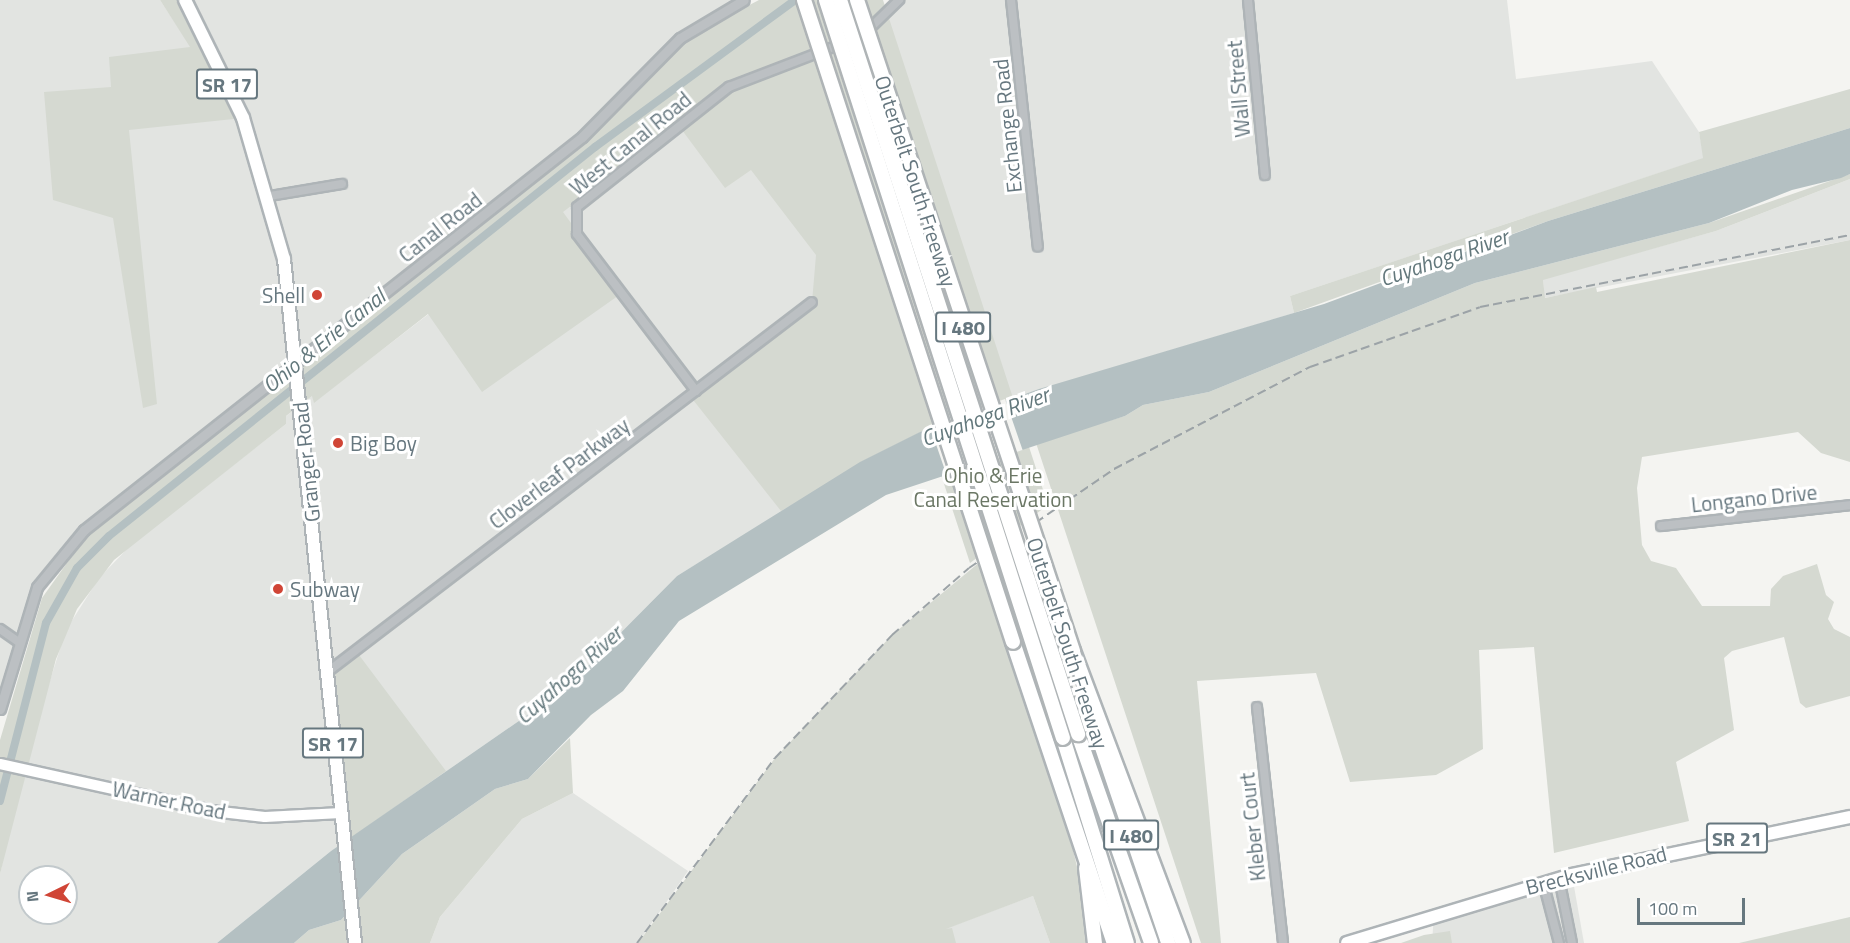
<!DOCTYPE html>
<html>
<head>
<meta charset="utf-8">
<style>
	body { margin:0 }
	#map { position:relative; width:1850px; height:943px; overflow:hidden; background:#f4f4f1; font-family:"Titillium Web",sans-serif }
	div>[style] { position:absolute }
	.built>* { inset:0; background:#e2e4e1 }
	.green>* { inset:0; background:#d5d9d1 }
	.water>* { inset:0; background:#b4c0c2 }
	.pier>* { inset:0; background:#f4f4f1; transform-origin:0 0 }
	.canal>* { height:8px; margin:-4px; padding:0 4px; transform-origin:4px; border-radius:4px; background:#b4c0c2 }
	.roads { filter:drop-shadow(2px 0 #aeb4b7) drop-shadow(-2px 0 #aeb4b7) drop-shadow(0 2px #aeb4b7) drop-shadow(0 -2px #aeb4b7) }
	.minor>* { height:8px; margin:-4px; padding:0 4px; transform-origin:4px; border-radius:4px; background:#bcc0c3 }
	.tertiary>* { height:9px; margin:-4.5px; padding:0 4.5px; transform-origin:4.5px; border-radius:4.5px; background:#bcc0c3 }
	.secondary>* { height:10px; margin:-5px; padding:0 5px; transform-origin:5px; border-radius:5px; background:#fff }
	.primary>* { height:12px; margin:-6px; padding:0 6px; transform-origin:6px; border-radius:6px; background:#fff }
	.motorway>* { height:14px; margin:-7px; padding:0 7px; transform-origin:7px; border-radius:7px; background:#fff }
	.rail>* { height:2px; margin-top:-1px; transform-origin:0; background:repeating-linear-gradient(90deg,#9ca3a7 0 9px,transparent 0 13.5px) }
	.bridges { filter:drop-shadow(2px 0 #afb4b6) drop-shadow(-2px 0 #afb4b6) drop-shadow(0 2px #afb4b6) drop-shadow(0 -2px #afb4b6) }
	.motorway-bridge>* { height:14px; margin:-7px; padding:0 7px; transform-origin:7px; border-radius:7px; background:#fff }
	.dots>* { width:16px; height:16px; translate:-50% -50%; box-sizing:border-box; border:3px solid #fff; border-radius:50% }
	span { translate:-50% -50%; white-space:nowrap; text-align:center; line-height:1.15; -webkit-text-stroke:6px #fff; paint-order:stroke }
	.shield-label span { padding:2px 4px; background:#fff; border:2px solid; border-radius:4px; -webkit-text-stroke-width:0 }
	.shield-label { font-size:20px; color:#66777f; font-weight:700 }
	.street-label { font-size:21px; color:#66777f }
	.poi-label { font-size:21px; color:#66777f }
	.right { translate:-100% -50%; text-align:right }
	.left { translate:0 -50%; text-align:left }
	.park-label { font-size:21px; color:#6b7765 }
	.water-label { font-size:22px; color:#63787c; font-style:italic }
	.north { position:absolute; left:18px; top:865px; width:60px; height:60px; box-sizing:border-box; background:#fff; border:2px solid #c2c9cc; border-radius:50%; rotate:265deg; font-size:16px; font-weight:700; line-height:24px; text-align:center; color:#66777f }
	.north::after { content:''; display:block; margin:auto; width:21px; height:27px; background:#d04536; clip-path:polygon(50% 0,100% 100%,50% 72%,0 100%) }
	.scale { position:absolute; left:1637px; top:898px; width:108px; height:27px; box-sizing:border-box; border:3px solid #66777f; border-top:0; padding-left:8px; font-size:18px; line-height:21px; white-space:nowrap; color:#66777f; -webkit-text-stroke:4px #fff; paint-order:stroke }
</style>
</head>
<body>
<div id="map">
	<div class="built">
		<i style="clip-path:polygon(0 0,160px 0,191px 47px,185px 0,744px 0,680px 38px,582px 137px,84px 530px,37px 587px,0 709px)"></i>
		<i style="clip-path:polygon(899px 0,1507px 0,1516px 79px,1652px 61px,1699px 132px,1704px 158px,1290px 296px,1294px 313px,989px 405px,882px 20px)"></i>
		<i style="clip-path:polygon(evenodd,801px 46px,840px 476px,677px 576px,565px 689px,331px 851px,217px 943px,0 943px,0 874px,27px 753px,66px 630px,99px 578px,131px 545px,286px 424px,285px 417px,313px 395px,314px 402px,713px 96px,801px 46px,30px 877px,66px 877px,66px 913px,30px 913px,30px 877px)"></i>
		<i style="clip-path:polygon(1850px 179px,1850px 240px,1544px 298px,1543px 279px,1716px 231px)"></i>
		<i style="clip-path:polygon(573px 793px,688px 871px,638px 943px,430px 943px,440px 917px,522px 819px)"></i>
		<i style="clip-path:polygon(1572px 875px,1584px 943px,1432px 943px,1434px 914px)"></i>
		<i style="clip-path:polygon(1033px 896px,1050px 943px,904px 943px,910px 942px)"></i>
	</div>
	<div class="green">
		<i style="clip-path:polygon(160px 0,185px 0,243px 118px,129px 130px,157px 404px,143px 408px,113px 218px,53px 200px,44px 92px,111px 87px,109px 57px,190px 47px)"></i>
		<i style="clip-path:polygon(759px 0,883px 0,1048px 505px,970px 563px,926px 429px,781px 511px,690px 396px,812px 302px,816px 255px,751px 170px,725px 188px,679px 126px,698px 108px,563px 212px,622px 293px,482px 392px,428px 314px,314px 403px,312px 396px,286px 416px,286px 424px,114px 560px,77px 609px,56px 659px,0 874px,0 740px,42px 598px,84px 539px,600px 127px,664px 50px)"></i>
		<i style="clip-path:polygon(1850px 89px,1850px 128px,1548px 221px,1294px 313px,1290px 296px,1703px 158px,1699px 132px)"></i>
		<i style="clip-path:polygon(1850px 174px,1850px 179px,1716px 231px,1543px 280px,1545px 298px,1596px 287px,1597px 292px,1850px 240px,1850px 462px,1821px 453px,1798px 432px,1642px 457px,1637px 488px,1642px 545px,1651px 561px,1676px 568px,1702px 606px,1770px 606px,1771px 589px,1783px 576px,1817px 564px,1826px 595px,1834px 602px,1828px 619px,1834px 629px,1850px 637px,1850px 696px,1806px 708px,1800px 703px,1784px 637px,1732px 651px,1724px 658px,1734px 730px,1676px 762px,1689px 821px,1554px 853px,1534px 647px,1479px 650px,1483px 749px,1436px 775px,1350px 782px,1316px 673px,1197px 681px,1221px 943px,1201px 943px,1036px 443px,1125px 416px,1143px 405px,1209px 392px,1475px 283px,1709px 223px)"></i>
		<i style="clip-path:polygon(987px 556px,1061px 799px,1095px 943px,1050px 943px,1033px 896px,946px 929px,952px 928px,956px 943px,638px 943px,775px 758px,892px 635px)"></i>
		<i style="clip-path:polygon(356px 651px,446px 771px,344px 843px,326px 673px)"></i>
		<i style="clip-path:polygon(570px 738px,573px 793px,522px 819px,440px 917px,430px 943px,294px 943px,309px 930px,341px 920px,402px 854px,495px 789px,528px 779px)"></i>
		<i style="clip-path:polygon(1850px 917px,1850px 943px,1739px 943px)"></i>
		<i style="clip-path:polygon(1450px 931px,1452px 943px,1401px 943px,1424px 935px)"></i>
	</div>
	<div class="water">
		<i style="clip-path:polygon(1850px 128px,1850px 174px,1841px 178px,1792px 190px,1709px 223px,1475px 283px,1209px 392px,1143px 405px,1125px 416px,886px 495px,679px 621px,623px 691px,591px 715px,528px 779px,495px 789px,402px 854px,341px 920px,309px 930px,294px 943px,217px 943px,331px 851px,565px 689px,677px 576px,860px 462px,920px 432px,1039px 389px,1324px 304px,1548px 221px)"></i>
	</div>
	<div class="pier">
		<i style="left:1005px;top:399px;width:54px;height:80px;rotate:71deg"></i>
	</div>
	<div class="canal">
		<i style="left:0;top:801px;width:184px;rotate:-75.5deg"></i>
		<i style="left:46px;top:623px;width:63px;rotate:-60.6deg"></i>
		<i style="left:77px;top:568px;width:45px;rotate:-45deg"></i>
		<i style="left:109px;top:536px;width:623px;rotate:-38.67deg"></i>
		<i style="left:595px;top:147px;width:248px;rotate:-36.3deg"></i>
	</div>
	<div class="roads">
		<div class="minor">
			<i style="left:1011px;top:0;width:248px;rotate:83.8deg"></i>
			<i style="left:1248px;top:0;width:176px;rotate:84.5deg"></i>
			<i style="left:270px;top:196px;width:73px;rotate:-9.5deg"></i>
			<i style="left:696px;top:391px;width:197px;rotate:-127.2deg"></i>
			<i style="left:577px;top:234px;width:27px;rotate:-90deg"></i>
			<i style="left:577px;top:207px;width:194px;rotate:-38.3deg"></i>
			<i style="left:729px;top:87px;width:142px;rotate:-21deg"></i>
			<i style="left:862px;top:36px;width:52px;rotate:-44.2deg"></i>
			<i style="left:1661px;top:526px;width:190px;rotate:-6.3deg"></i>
			<i style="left:0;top:629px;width:21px;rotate:35deg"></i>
			<i style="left:326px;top:673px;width:611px;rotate:-37.36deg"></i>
			<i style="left:1257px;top:707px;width:237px;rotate:83.7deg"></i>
			<i style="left:1559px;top:878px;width:66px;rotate:78.7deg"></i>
			<i style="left:1543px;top:882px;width:63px;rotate:75.3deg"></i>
		</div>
		<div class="tertiary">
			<i style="left:0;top:709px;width:127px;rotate:-73.1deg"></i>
			<i style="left:37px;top:587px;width:74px;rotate:-50.5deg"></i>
			<i style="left:84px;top:530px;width:634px;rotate:-38.28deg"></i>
			<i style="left:582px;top:137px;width:139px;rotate:-45.3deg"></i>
			<i style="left:680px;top:38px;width:74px;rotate:-30.7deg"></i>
		</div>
		<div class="secondary">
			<i style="left:0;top:764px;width:217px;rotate:12.5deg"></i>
			<i style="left:212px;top:811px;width:53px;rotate:6.5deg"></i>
			<i style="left:265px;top:817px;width:76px;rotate:-3deg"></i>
		</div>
		<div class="primary">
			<i style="left:185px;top:0;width:131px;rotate:63.8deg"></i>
			<i style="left:243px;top:118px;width:147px;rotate:73.8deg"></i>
			<i style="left:284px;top:259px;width:688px;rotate:84.07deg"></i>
			<i style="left:1347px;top:943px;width:235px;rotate:-16.8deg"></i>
			<i style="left:1572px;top:875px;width:284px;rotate:-11.8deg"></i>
		</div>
		<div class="motorway">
			<i style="left:1013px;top:642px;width:317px;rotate:71.5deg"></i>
			<i style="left:1073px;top:651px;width:312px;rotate:69.4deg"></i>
			<i style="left:1088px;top:706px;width:250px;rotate:71.3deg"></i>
			<i style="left:1078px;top:734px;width:221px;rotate:70.7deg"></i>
			<i style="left:1063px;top:738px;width:215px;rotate:72.7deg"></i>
			<i style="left:1086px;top:868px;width:76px;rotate:83.2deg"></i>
		</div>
	</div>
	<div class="rail">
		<i style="left:637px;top:943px;width:231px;rotate:-53.3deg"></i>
		<i style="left:775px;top:758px;width:170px;rotate:-46.4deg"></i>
		<i style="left:892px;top:635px;width:102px;rotate:-41deg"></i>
		<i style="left:969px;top:568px;width:176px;rotate:-34.3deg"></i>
		<i style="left:1114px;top:469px;width:221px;rotate:-27.5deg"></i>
		<i style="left:1310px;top:367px;width:180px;rotate:-19.4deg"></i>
		<i style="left:1480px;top:307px;width:377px;rotate:-11deg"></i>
	</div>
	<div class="bridges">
		<div class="motorway-bridge">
			<i style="left:804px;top:0;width:675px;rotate:71.97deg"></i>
			<i style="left:826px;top:0;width:775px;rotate:72.2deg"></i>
			<i style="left:840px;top:0;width:772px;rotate:72.03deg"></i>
			<i style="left:857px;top:0;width:686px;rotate:71.64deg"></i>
		</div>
	</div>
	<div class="dots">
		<i style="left:317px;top:295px;background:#d04536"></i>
		<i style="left:338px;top:443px;background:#d04536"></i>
		<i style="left:278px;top:589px;background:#d04536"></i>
	</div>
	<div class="shield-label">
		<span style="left:227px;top:84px">SR 17</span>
		<span style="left:963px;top:327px">I 480</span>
		<span style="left:333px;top:743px">SR 17</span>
		<span style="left:1131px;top:835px">I 480</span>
		<span style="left:1737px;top:838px">SR 21</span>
	</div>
	<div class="street-label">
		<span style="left:1238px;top:89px;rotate:-95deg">Wall Street</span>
		<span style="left:1007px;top:126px;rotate:-96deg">Exchange Road</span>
		<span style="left:630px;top:143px;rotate:-39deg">West Canal Road</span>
		<span style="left:916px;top:181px;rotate:72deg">Outerbelt South Freeway</span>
		<span style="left:440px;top:227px;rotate:-38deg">Canal Road</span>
		<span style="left:306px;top:462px;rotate:-96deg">Granger Road</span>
		<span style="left:559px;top:473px;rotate:-37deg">Cloverleaf Parkway</span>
		<span style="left:1754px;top:498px;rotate:-6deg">Longano Drive</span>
		<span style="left:1068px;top:643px;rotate:72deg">Outerbelt South Freeway</span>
		<span style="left:169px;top:800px;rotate:12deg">Warner Road</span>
		<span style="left:1252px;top:827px;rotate:-96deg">Kleber Court</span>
		<span style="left:1596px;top:870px;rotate:-14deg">Brecksville Road</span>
	</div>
	<div class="poi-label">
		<span class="right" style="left:305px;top:295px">Shell</span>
		<span class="left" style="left:350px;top:443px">Big Boy</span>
		<span class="left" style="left:290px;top:589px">Subway</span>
	</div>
	<div class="park-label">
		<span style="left:993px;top:487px">Ohio &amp; Erie<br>Canal Reservation</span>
	</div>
	<div class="water-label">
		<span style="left:1444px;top:258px;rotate:-19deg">Cuyahoga River</span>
		<span style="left:324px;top:341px;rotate:-39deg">Ohio &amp; Erie Canal</span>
		<span style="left:985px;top:417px;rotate:-20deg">Cuyahoga River</span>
		<span style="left:569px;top:675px;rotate:-42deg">Cuyahoga River</span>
	</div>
	<div class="north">N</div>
	<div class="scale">100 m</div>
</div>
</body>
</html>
